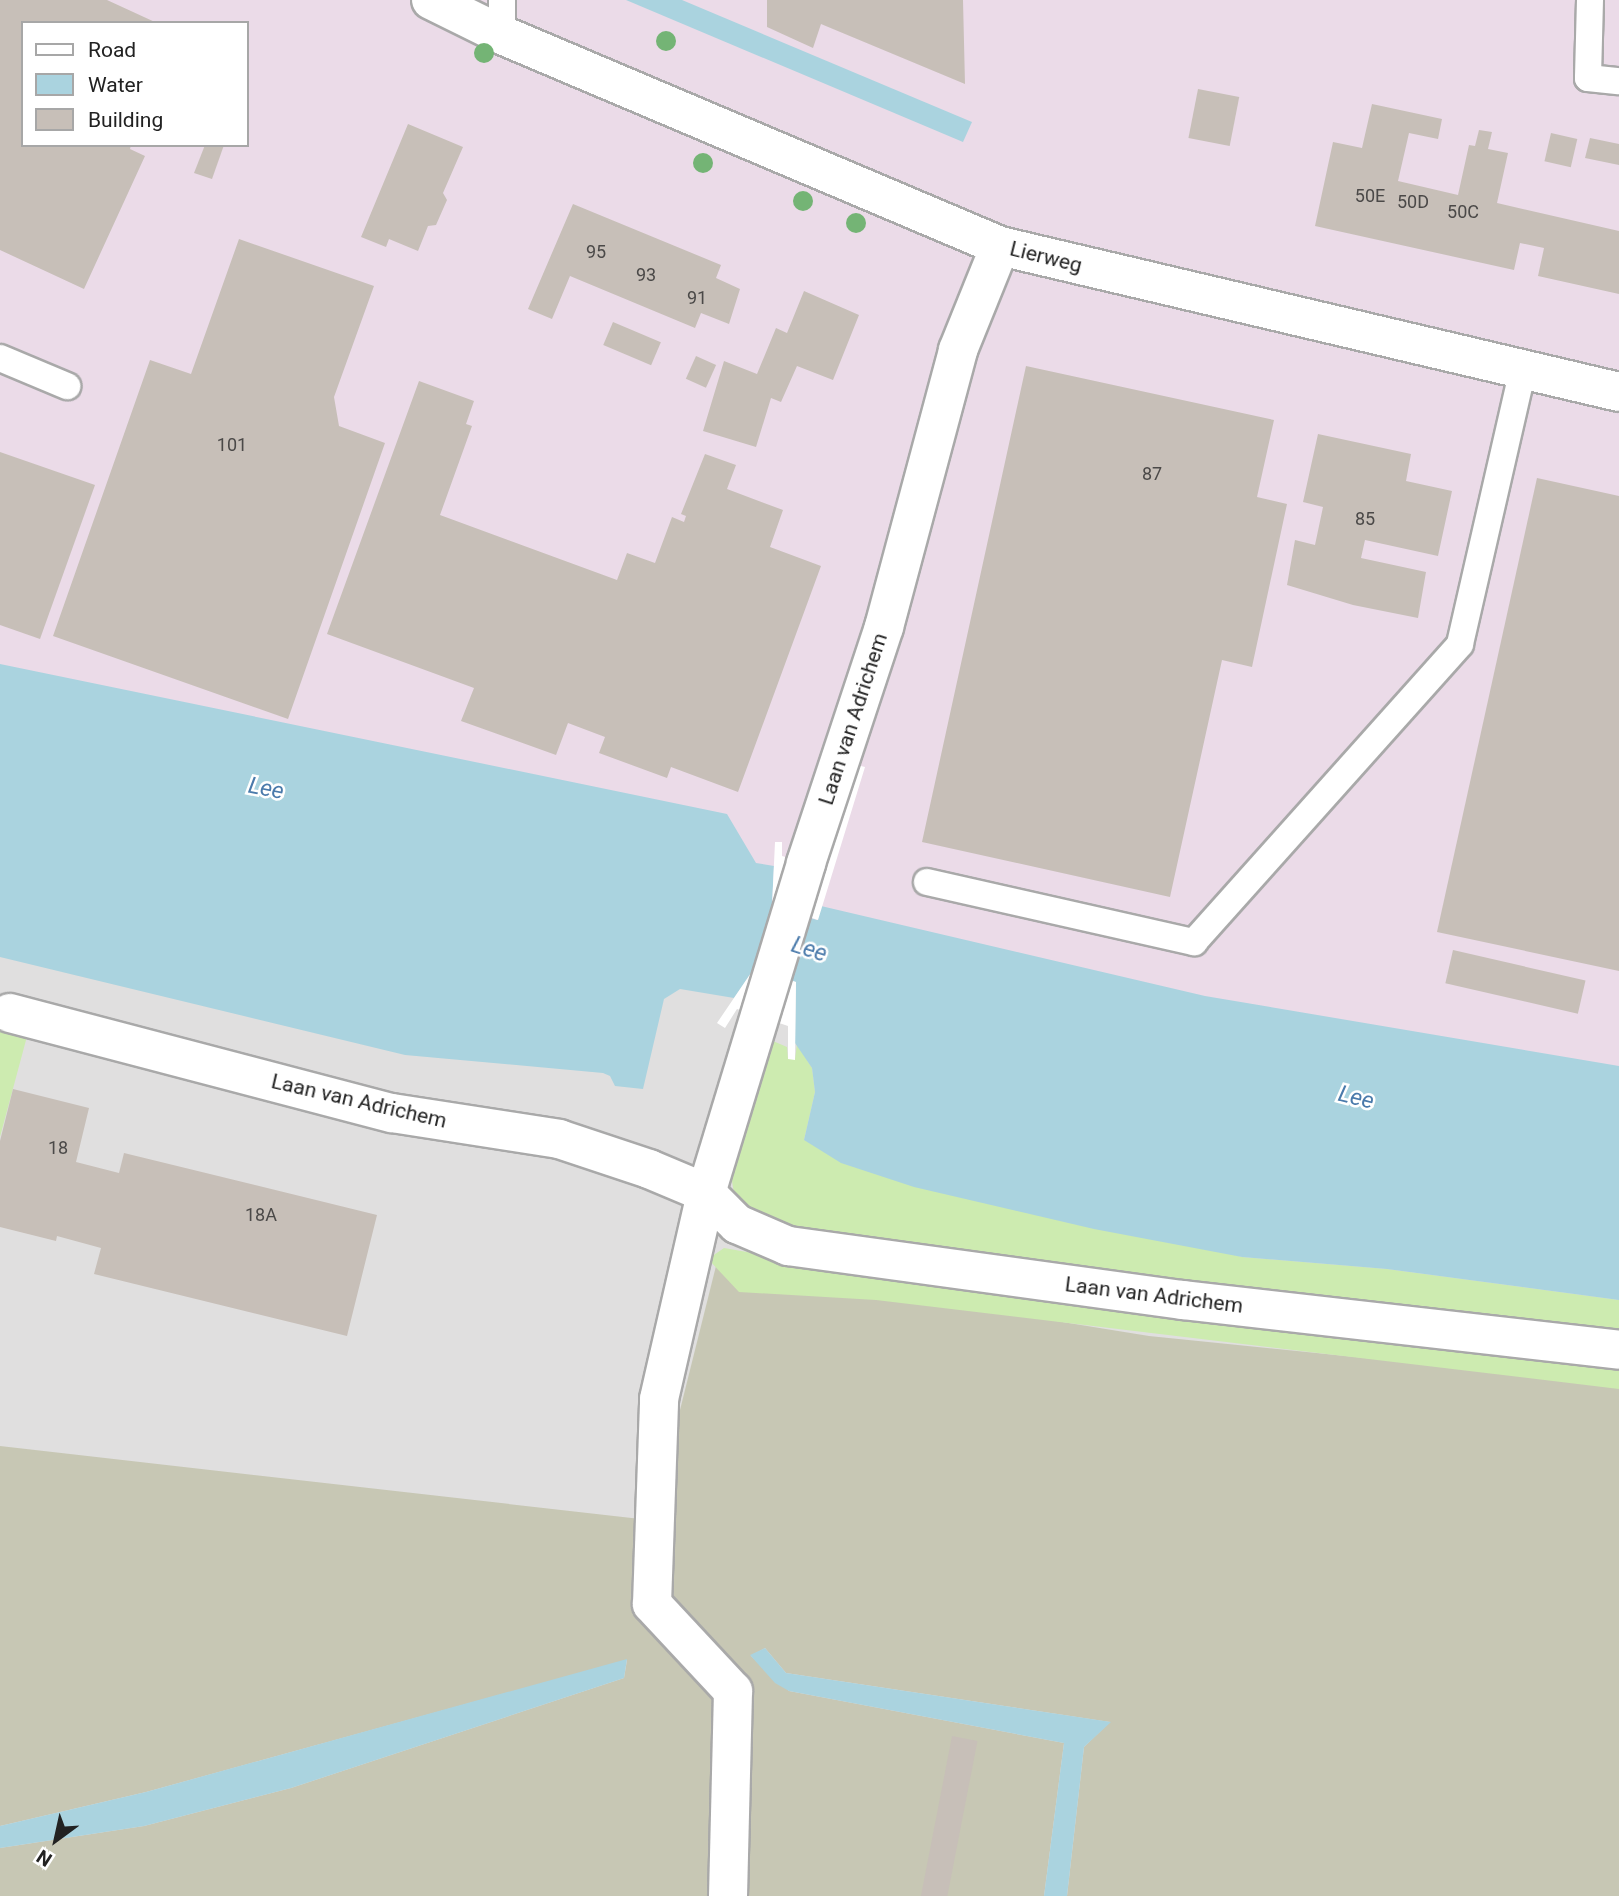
<!DOCTYPE html>
<html>
<head>
<meta charset="utf-8">
<style>
	body { margin:0 }
	#map { position:relative; width:1619px; height:1896px; overflow:hidden; background:#f2efe9; font-family:Roboto,sans-serif }
	div>[style] { position:absolute }
	.residential>* { inset:0; background:#e0dfdf }
	.industrial>* { inset:0; background:#ebdbe8 }
	.construction>* { inset:0; background:#c7c7b4 }
	.grass>* { inset:0; background:#cdebb0 }
	.water>* { inset:0; background:#aad3df }
	.pier>* { inset:0; background:#fff }
	.building>* { inset:0; background:#c7bfb8; transform-origin:0 0 }
	.roads { filter:drop-shadow(2px 0 #a9a9a9) drop-shadow(-2px 0 #a9a9a9) drop-shadow(0 2px #a9a9a9) drop-shadow(0 -2px #a9a9a9) }
	.service>* { height:26px; margin:-13px; padding:0 13px; transform-origin:13px; border-radius:13px; background:#fff }
	.minor>* { height:38px; margin:-19px; padding:0 19px; transform-origin:19px; border-radius:19px; background:#fff }
	.tertiary>* { height:38px; margin:-19px; padding:0 19px; transform-origin:19px; border-radius:19px; background:#fff }
	.trees>* { width:20px; height:20px; margin:-10px; border-radius:50%; background:#74b475 }
	span { translate:-50% -50%; white-space:nowrap; text-align:center; line-height:1.15; -webkit-text-stroke:5px #fff; paint-order:stroke }
	.number-label { font-size:18px; color:#4b4948 }
	.number-label span { -webkit-text-stroke-width:0 }
	.street-label { font-size:21px; color:#222 }
	.water-label { font-size:23px; color:#4a7aab; font-style:italic }
	.legend { position:absolute; left:21px; top:21px; width:228px; height:126px; box-sizing:border-box; background:#fff; border:2px solid #a7a7a7; margin:0; padding:9px 12px; list-style:none; font-size:21px; color:#222 }
	.legend li { display:flex; align-items:center; gap:14px; height:35px }
	.legend b { width:35px; border:2px solid #a7a7a7 }
	.north { position:absolute; left:21px; top:1805px; width:70px; height:70px; -webkit-text-stroke:5px #fff; paint-order:stroke; rotate:213deg; font-size:19px; font-weight:700; line-height:28px; text-align:center; color:#222 }
	.north::after { content:''; display:block; margin:auto; width:24px; height:32px; background:#222; clip-path:polygon(50% 0,100% 100%,50% 72%,0 100%) }
</style>
</head>
<body>
<div id="map">
	<div class="residential">
		<i style="clip-path:polygon(0 756px,1619px 1173px,1619px 1896px,0 1896px)"></i>
	</div>
	<div class="industrial">
		<i style="clip-path:polygon(evenodd,0 0,1619px 0,1619px 1173px,0 756px,0 0,23px 23px,247px 23px,247px 145px,23px 145px,23px 23px)"></i>
	</div>
	<div class="construction">
		<i style="clip-path:polygon(716px 1266px,1149px 1336px,1619px 1384px,1619px 1896px,1067px 1896px,1084px 1747px,1110px 1722px,786px 1673px,765px 1648px,751px 1656px,789px 1691px,1064px 1743px,1044px 1896px,0 1896px,0 1848px,144px 1826px,291px 1788px,624px 1678px,627px 1660px,146px 1792px,0 1826px,0 1446px,667px 1522px,675px 1430px)"></i>
	</div>
	<div class="grass">
		<i style="clip-path:polygon(0 1023px,29px 1029px,0 1137px)"></i>
		<i style="clip-path:polygon(773px 1041px,787px 1047px,788px 1059px,795px 1059px,797px 1044px,812px 1068px,815px 1092px,804px 1140px,1242px 1257px,1387px 1269px,1619px 1300px,1619px 1339px,790px 1233px,735px 1200px,732px 1181px,735px 1155px)"></i>
		<i style="clip-path:polygon(724px 1248px,810px 1263px,1619px 1360px,1619px 1389px,876px 1300px,739px 1292px,708px 1259px)"></i>
	</div>
	<div class="water">
		<i style="clip-path:polygon(626px 0,682px 0,972px 122px,963px 142px)"></i>
		<i style="clip-path:polygon(0 664px,727px 814px,756px 863px,774px 866px,772px 906px,817px 920px,821px 906px,1205px 996px,1619px 1066px,1619px 1300px,1387px 1269px,1242px 1257px,1094px 1229px,914px 1187px,841px 1163px,804px 1140px,815px 1092px,812px 1068px,795px 1043px,796px 982px,753px 970px,734px 998px,680px 989px,664px 999px,643px 1089px,615px 1086px,610px 1076px,603px 1073px,405px 1055px,0 957px)"></i>
		<i style="clip-path:polygon(765px 1648px,786px 1673px,1111px 1722px,1084px 1747px,1067px 1896px,1044px 1896px,1064px 1743px,789px 1691px,775px 1683px,750px 1655px)"></i>
		<i style="clip-path:polygon(627px 1659px,624px 1678px,291px 1788px,144px 1826px,0 1848px,0 1826px,146px 1792px)"></i>
	</div>
	<div class="pier">
		<i style="clip-path:polygon(857px 765px,865px 767px,818px 920px,809px 917px,790px 980px,796px 982px,795px 1060px,788px 1059px,788px 1026px,737px 1009px,725px 1028px,717px 1023px,753px 970px,760px 971px,779px 908px,772px 906px,775px 842px,782px 842px,782px 856px,825px 868px)"></i>
	</div>
	<div class="building">
		<i style="clip-path:polygon(0 0,107px 0,157px 23px,23px 23px,23px 145px,131px 145px,130px 149px,145px 156px,84px 289px,0 250px)"></i>
		<i style="clip-path:polygon(767px 0,963px 0,965px 84px,821px 24px,813px 48px,767px 27px)"></i>
		<i style="left:1198px;top:89px;width:42px;height:50px;rotate:11deg"></i>
		<i style="clip-path:polygon(1372px 104px,1442px 119px,1438px 139px,1409px 133px,1398px 181px,1458px 195px,1469px 145px,1475px 146px,1479px 130px,1492px 132px,1488px 149px,1508px 153px,1497px 203px,1619px 231px,1619px 294px,1538px 276px,1544px 248px,1520px 243px,1514px 270px,1315px 226px,1333px 142px,1362px 148px)"></i>
		<i style="clip-path:polygon(408px 124px,463px 147px,443px 193px,447px 200px,436px 225px,428px 226px,418px 251px,389px 239px,386px 247px,361px 237px)"></i>
		<i style="left:1551px;top:133px;width:27px;height:29px;rotate:13deg"></i>
		<i style="clip-path:polygon(1590px 138px,1619px 144px,1619px 165px,1585px 158px)"></i>
		<i style="clip-path:polygon(205px 145px,224px 145px,212px 179px,194px 173px)"></i>
		<i style="clip-path:polygon(573px 204px,721px 265px,716px 278px,740px 289px,729px 324px,701px 313px,695px 328px,570px 276px,552px 319px,528px 309px)"></i>
		<i style="clip-path:polygon(239px 239px,374px 286px,334px 397px,339px 426px,385px 443px,288px 719px,53px 636px,150px 360px,191px 374px)"></i>
		<i style="clip-path:polygon(804px 291px,859px 315px,833px 380px,797px 366px,781px 402px,771px 398px,756px 447px,703px 431px,724px 361px,757px 374px,776px 328px,787px 333px)"></i>
		<i style="left:613px;top:322px;width:52px;height:25px;rotate:23deg"></i>
		<i style="left:696px;top:356px;width:22px;height:25px;rotate:24deg"></i>
		<i style="clip-path:polygon(1026px 366px,1274px 420px,1257px 497px,1287px 504px,1252px 667px,1222px 660px,1170px 897px,922px 842px)"></i>
		<i style="clip-path:polygon(419px 381px,474px 401px,466px 424px,472px 426px,440px 515px,617px 580px,627px 553px,655px 563px,672px 517px,684px 522px,686px 516px,681px 514px,705px 454px,736px 465px,727px 489px,783px 510px,770px 547px,821px 566px,738px 792px,671px 767px,667px 778px,599px 753px,605px 737px,568px 723px,556px 755px,461px 721px,474px 688px,327px 634px)"></i>
		<i style="clip-path:polygon(1318px 434px,1411px 454px,1406px 481px,1452px 491px,1438px 556px,1365px 540px,1361px 558px,1426px 572px,1418px 618px,1353px 605px,1287px 585px,1295px 540px,1315px 545px,1323px 507px,1303px 502px)"></i>
		<i style="clip-path:polygon(0 452px,95px 485px,40px 639px,0 625px)"></i>
		<i style="clip-path:polygon(1537px 478px,1619px 496px,1619px 971px,1437px 932px)"></i>
		<i style="left:1453px;top:950px;width:136px;height:34px;rotate:13deg"></i>
		<i style="clip-path:polygon(13px 1089px,89px 1108px,76px 1162px,119px 1173px,124px 1153px,377px 1215px,347px 1336px,94px 1274px,101px 1248px,57px 1236px,56px 1241px,0 1227px,0 1141px)"></i>
		<i style="left:952px;top:1736px;width:26px;height:163px;rotate:11deg"></i>
	</div>
	<div class="roads">
		<div class="service">
			<i style="left:1590px;top:0;width:78px;rotate:91.5deg"></i>
			<i style="left:1588px;top:78px;width:31px;rotate:6deg"></i>
			<i style="left:502px;top:35px;width:35px;rotate:-90deg"></i>
			<i style="left:0;top:358px;width:73px;rotate:22.7deg"></i>
			<i style="left:927px;top:882px;width:274px;rotate:12.7deg"></i>
			<i style="left:1194px;top:942px;width:399px;rotate:-48.2deg"></i>
			<i style="left:1460px;top:644px;width:281px;rotate:-77.1deg"></i>
		</div>
		<div class="minor">
			<i style="left:10px;top:1013px;width:395px;rotate:14.7deg"></i>
			<i style="left:392px;top:1113px;width:169px;rotate:8.8deg"></i>
			<i style="left:559px;top:1139px;width:95px;rotate:18.4deg"></i>
			<i style="left:649px;top:1169px;width:62px;rotate:22.8deg"></i>
			<i style="left:706px;top:1193px;width:44px;rotate:45deg"></i>
			<i style="left:737px;top:1224px;width:56px;rotate:23.3deg"></i>
			<i style="left:788px;top:1246px;width:399px;rotate:7.8deg"></i>
			<i style="left:1183px;top:1300px;width:439px;rotate:6.5deg"></i>
			<i style="left:728px;top:1896px;width:205px;rotate:-88.6deg"></i>
			<i style="left:733px;top:1691px;width:119px;rotate:-133deg"></i>
			<i style="left:652px;top:1604px;width:205px;rotate:-88deg"></i>
			<i style="left:659px;top:1399px;width:211px;rotate:-77.1deg"></i>
			<i style="left:706px;top:1193px;width:345px;rotate:-73.1deg"></i>
			<i style="left:806px;top:863px;width:249px;rotate:-71.7deg"></i>
			<i style="left:884px;top:627px;width:287px;rotate:-75deg"></i>
			<i style="left:958px;top:350px;width:112px;rotate:-68deg"></i>
		</div>
		<div class="tertiary">
			<i style="left:431px;top:0;width:79px;rotate:26.2deg"></i>
			<i style="left:502px;top:35px;width:541px;rotate:22.96deg"></i>
			<i style="left:1000px;top:246px;width:636px;rotate:13.27deg"></i>
		</div>
	</div>
	<div class="trees">
		<i style="left:666px;top:41px"></i>
		<i style="left:484px;top:53px"></i>
		<i style="left:703px;top:163px"></i>
		<i style="left:803px;top:201px"></i>
		<i style="left:856px;top:223px"></i>
	</div>
	<div class="number-label">
		<span style="left:1370px;top:196px">50E</span>
		<span style="left:1413px;top:202px">50D</span>
		<span style="left:1463px;top:212px">50C</span>
		<span style="left:596px;top:252px">95</span>
		<span style="left:646px;top:275px">93</span>
		<span style="left:697px;top:298px">91</span>
		<span style="left:232px;top:445px">101</span>
		<span style="left:1152px;top:474px">87</span>
		<span style="left:1365px;top:519px">85</span>
		<span style="left:58px;top:1148px">18</span>
		<span style="left:261px;top:1215px">18A</span>
	</div>
	<div class="street-label">
		<span style="left:1046px;top:257px;rotate:14deg">Lierweg</span>
		<span style="left:853px;top:719px;rotate:-72deg">Laan van Adrichem</span>
		<span style="left:359px;top:1101px;rotate:13deg">Laan van Adrichem</span>
		<span style="left:1154px;top:1295px;rotate:7deg">Laan van Adrichem</span>
	</div>
	<div class="water-label">
		<span style="left:266px;top:789px;rotate:11deg">Lee</span>
		<span style="left:809px;top:950px;rotate:18deg">Lee</span>
		<span style="left:1356px;top:1098px;rotate:14deg">Lee</span>
	</div>
	<ul class="legend">
	<li><b style="height:9px;background:#fff"></b>Road</li>
	<li><b style="height:19px;background:#aad3df"></b>Water</li>
	<li><b style="height:19px;background:#c7bfb8"></b>Building</li>
	</ul>
	<div class="north">N</div>
</div>
</body>
</html>
